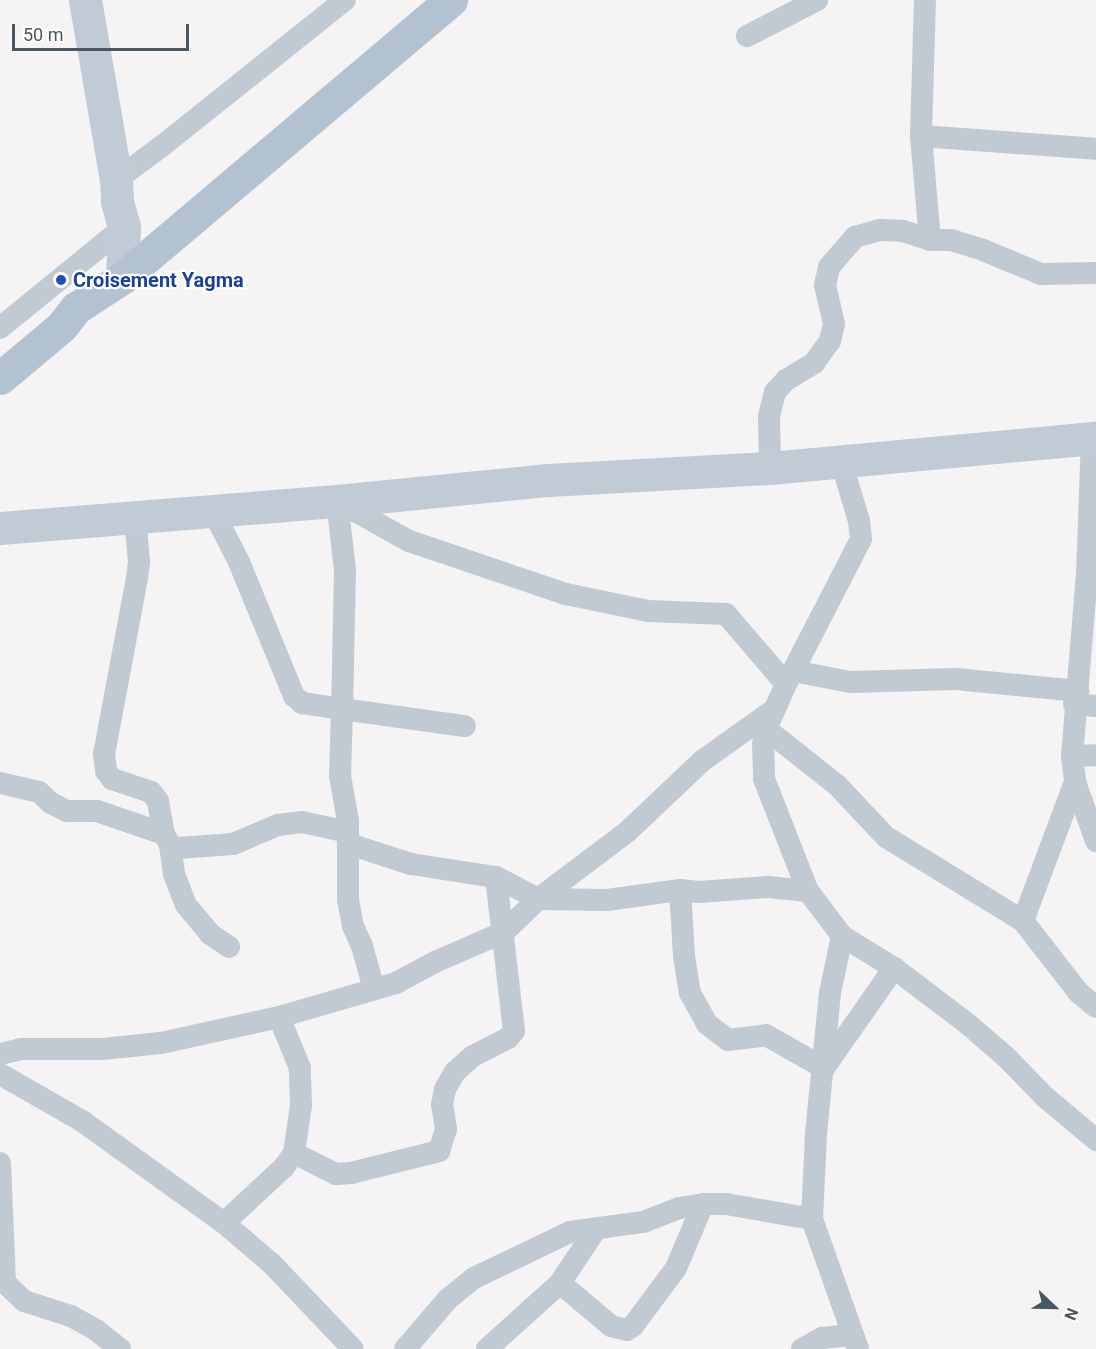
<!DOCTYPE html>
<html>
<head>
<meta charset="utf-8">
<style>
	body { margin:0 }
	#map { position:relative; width:1096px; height:1349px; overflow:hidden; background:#f5f3f3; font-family:Roboto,sans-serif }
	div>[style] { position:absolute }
	.street>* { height:22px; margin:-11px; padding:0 11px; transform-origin:11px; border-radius:11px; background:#c1cad2 }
	.secondary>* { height:33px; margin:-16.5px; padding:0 16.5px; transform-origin:16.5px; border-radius:16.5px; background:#c1cbd6 }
	.primary>* { height:33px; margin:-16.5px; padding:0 16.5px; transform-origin:16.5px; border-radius:16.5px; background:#b3c2d1 }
	.dots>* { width:16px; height:16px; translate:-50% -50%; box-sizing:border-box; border:3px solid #fff; border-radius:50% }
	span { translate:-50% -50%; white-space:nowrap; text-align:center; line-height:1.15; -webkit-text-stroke:4.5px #fff; paint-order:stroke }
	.transit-label { font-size:20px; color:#164399; font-weight:700 }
	.left { translate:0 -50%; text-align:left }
	.north { position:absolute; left:1024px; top:1277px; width:60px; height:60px; -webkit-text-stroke:4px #fff; paint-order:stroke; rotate:112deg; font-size:16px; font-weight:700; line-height:24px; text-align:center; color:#4a5661 }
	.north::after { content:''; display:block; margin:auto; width:21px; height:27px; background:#4a5661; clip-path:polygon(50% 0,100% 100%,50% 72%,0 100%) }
	.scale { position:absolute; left:12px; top:24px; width:177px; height:27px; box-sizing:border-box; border:3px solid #4a5661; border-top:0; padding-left:8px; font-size:18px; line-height:21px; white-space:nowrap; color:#4a5661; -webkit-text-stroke:4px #fff; paint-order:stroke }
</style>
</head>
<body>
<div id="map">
	<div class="street">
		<i style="left:925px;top:0;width:136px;rotate:91.7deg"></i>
		<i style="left:921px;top:136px;width:104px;rotate:85.1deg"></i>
		<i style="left:747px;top:36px;width:79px;rotate:-27.2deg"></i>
		<i style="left:921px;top:136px;width:175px;rotate:4.2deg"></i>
		<i style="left:116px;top:180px;width:57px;rotate:-36.5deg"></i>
		<i style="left:162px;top:146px;width:234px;rotate:-38.6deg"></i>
		<i style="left:0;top:328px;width:160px;rotate:-39.2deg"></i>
		<i style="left:1092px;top:438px;width:136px;rotate:92.1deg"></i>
		<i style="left:1087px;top:574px;width:183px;rotate:94.7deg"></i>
		<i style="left:1072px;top:756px;width:26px;rotate:83deg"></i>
		<i style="left:1075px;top:782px;width:63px;rotate:70.4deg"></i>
		<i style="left:770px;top:468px;width:52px;rotate:-91.1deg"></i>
		<i style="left:769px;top:416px;width:25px;rotate:-76deg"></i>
		<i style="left:775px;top:392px;width:16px;rotate:-47deg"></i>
		<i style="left:786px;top:380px;width:33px;rotate:-31deg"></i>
		<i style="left:814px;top:363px;width:27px;rotate:-54deg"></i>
		<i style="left:830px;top:341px;width:17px;rotate:-77deg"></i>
		<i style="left:834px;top:324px;width:40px;rotate:-103deg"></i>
		<i style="left:825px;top:285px;width:18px;rotate:-77deg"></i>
		<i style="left:829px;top:267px;width:40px;rotate:-49deg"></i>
		<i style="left:855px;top:237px;width:26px;rotate:-16deg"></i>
		<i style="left:880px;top:230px;width:23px;rotate:2deg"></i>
		<i style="left:903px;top:231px;width:28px;rotate:18deg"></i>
		<i style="left:930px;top:240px;width:21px"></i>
		<i style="left:951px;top:240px;width:34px;rotate:17deg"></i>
		<i style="left:983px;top:250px;width:63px;rotate:22.5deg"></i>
		<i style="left:1041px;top:274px;width:55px;rotate:-1deg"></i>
		<i style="left:337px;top:501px;width:82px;rotate:29.1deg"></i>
		<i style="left:409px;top:541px;width:166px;rotate:18.7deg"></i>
		<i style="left:566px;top:594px;width:84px;rotate:11.7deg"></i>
		<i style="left:648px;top:611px;width:78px;rotate:2.2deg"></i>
		<i style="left:726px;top:614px;width:92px;rotate:49.4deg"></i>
		<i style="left:786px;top:684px;width:49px;rotate:114deg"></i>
		<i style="left:766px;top:729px;width:15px;rotate:101deg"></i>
		<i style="left:763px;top:744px;width:35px;rotate:88deg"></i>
		<i style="left:764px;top:779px;width:120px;rotate:68.6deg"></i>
		<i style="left:808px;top:891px;width:56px;rotate:52.9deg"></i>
		<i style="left:842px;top:936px;width:61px;rotate:31.6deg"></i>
		<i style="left:894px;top:968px;width:94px;rotate:37.2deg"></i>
		<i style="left:969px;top:1025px;width:49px;rotate:40.9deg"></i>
		<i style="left:1006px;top:1057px;width:56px;rotate:45.7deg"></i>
		<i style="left:1045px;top:1097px;width:67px;rotate:40.1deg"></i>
		<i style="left:337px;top:501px;width:69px;rotate:83.4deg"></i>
		<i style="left:345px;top:570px;width:139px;rotate:91.2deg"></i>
		<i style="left:342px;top:709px;width:124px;rotate:7.9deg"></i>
		<i style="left:213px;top:511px;width:57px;rotate:63deg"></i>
		<i style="left:239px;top:562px;width:145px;rotate:67.7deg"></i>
		<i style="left:294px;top:696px;width:11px;rotate:41deg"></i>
		<i style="left:302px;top:703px;width:40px;rotate:8.5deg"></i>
		<i style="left:342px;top:709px;width:67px;rotate:91.7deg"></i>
		<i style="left:340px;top:776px;width:46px;rotate:79.9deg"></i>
		<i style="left:348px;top:821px;width:79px;rotate:90deg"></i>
		<i style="left:348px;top:900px;width:26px;rotate:79deg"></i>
		<i style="left:353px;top:926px;width:22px;rotate:66deg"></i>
		<i style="left:362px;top:946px;width:45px;rotate:74.4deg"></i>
		<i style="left:135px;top:517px;width:45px;rotate:84.9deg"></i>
		<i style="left:139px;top:562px;width:16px;rotate:97deg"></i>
		<i style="left:137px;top:578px;width:179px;rotate:100.6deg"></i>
		<i style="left:104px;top:754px;width:17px;rotate:83deg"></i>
		<i style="left:106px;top:771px;width:10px;rotate:53deg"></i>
		<i style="left:112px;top:779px;width:41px;rotate:18.4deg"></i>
		<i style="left:151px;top:792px;width:11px;rotate:52deg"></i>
		<i style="left:158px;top:801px;width:34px;rotate:80deg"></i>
		<i style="left:164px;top:834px;width:13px;rotate:61deg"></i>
		<i style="left:170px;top:845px;width:9px;rotate:21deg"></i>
		<i style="left:178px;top:848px;width:55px;rotate:-4.2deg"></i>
		<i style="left:233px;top:844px;width:49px;rotate:-22.9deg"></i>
		<i style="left:278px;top:825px;width:24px;rotate:-7deg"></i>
		<i style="left:302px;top:822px;width:47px;rotate:12.3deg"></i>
		<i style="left:793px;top:671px;width:148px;rotate:-62.7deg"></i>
		<i style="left:861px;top:539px;width:18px;rotate:-96deg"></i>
		<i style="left:859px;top:521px;width:63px;rotate:-106.7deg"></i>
		<i style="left:786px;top:684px;width:15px;rotate:-62deg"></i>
		<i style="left:793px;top:671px;width:58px;rotate:10.9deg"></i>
		<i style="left:850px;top:682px;width:106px;rotate:-1.6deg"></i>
		<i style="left:956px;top:679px;width:123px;rotate:5.6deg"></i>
		<i style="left:1074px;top:704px;width:22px;rotate:5deg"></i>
		<i style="left:766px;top:729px;width:90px;rotate:38.3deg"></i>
		<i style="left:837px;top:785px;width:71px;rotate:46.7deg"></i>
		<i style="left:886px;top:837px;width:161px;rotate:31.5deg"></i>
		<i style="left:1023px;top:921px;width:90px;rotate:52.2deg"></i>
		<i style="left:1078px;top:992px;width:23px;rotate:40deg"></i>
		<i style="left:1072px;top:756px;width:24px;rotate:-2deg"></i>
		<i style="left:0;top:783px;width:40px;rotate:13deg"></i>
		<i style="left:39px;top:792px;width:16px;rotate:43deg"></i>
		<i style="left:51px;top:803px;width:18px;rotate:27deg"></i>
		<i style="left:67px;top:811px;width:30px"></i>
		<i style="left:97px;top:811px;width:71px;rotate:18.9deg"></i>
		<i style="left:349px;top:844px;width:65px;rotate:17.9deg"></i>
		<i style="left:411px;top:864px;width:86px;rotate:8.7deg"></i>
		<i style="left:496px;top:877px;width:47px;rotate:27.6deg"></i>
		<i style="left:538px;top:899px;width:69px;rotate:0.8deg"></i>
		<i style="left:607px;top:900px;width:74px;rotate:-7.8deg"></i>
		<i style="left:680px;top:890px;width:19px;rotate:6deg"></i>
		<i style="left:699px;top:892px;width:69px;rotate:-4.1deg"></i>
		<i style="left:768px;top:887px;width:40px;rotate:5.7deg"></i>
		<i style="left:170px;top:845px;width:29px;rotate:82deg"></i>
		<i style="left:174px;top:874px;width:33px;rotate:69deg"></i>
		<i style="left:186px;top:905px;width:38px;rotate:50deg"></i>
		<i style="left:210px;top:934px;width:23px;rotate:34deg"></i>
		<i style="left:680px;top:890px;width:66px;rotate:86.5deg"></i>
		<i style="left:684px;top:956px;width:37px;rotate:81deg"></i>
		<i style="left:690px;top:993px;width:35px;rotate:61deg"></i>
		<i style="left:707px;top:1024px;width:26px;rotate:37deg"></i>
		<i style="left:728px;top:1040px;width:38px;rotate:-7deg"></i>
		<i style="left:766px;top:1035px;width:67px;rotate:29.6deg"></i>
		<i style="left:824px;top:1068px;width:122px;rotate:-55deg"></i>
		<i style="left:1023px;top:921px;width:148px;rotate:-69.5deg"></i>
		<i style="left:842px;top:936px;width:58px;rotate:101.9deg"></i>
		<i style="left:830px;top:993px;width:142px;rotate:95.7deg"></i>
		<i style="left:816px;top:1134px;width:85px;rotate:92.7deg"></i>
		<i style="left:812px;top:1219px;width:138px;rotate:70.5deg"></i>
		<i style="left:0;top:1054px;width:22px;rotate:-13deg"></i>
		<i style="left:21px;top:1049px;width:81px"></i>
		<i style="left:102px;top:1049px;width:59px;rotate:-5.8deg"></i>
		<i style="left:161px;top:1043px;width:121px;rotate:-12.4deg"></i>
		<i style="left:279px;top:1017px;width:122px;rotate:-16.2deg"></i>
		<i style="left:396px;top:983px;width:44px;rotate:-28.3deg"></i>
		<i style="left:435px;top:962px;width:75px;rotate:-23.5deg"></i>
		<i style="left:504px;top:932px;width:47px;rotate:-44.1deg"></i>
		<i style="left:538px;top:899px;width:111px;rotate:-37deg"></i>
		<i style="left:627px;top:832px;width:103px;rotate:-43.4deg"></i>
		<i style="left:702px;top:761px;width:86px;rotate:-35.5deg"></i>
		<i style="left:0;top:1074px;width:95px;rotate:29.8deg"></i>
		<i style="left:82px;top:1121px;width:175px;rotate:35.7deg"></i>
		<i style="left:224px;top:1223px;width:63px;rotate:40.5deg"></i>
		<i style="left:272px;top:1264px;width:117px;rotate:46.4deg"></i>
		<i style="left:294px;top:1153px;width:47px;rotate:26.6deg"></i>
		<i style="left:336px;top:1174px;width:15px;rotate:-4deg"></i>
		<i style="left:351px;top:1173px;width:91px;rotate:-14deg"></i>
		<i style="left:439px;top:1151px;width:23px;rotate:-72deg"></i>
		<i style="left:446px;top:1129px;width:24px;rotate:-99deg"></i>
		<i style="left:442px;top:1105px;width:16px;rotate:-79deg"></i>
		<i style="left:445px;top:1089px;width:20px;rotate:-60deg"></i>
		<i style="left:455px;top:1072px;width:24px;rotate:-42deg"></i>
		<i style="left:473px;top:1056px;width:39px;rotate:-27deg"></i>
		<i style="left:508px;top:1038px;width:9px;rotate:-49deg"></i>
		<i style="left:514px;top:1031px;width:155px;rotate:-96.7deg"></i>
		<i style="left:0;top:1163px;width:117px;rotate:87.6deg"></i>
		<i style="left:224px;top:1223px;width:82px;rotate:-43deg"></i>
		<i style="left:284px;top:1167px;width:17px;rotate:-54deg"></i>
		<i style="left:294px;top:1153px;width:49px;rotate:-81.7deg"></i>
		<i style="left:301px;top:1105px;width:37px;rotate:-92deg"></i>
		<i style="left:300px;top:1068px;width:55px;rotate:-112.4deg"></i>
		<i style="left:596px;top:1229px;width:65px;rotate:123.7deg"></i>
		<i style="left:560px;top:1283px;width:67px;rotate:40.1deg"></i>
		<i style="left:611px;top:1326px;width:16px;rotate:14deg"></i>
		<i style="left:627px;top:1330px;width:7px;rotate:-34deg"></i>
		<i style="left:633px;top:1326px;width:72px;rotate:-53.4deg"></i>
		<i style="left:676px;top:1268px;width:69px;rotate:-67.1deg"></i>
		<i style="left:0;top:1278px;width:33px;rotate:44deg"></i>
		<i style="left:24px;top:1301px;width:49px;rotate:17.7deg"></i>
		<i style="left:71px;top:1316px;width:29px;rotate:29deg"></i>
		<i style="left:96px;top:1330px;width:31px;rotate:38deg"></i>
		<i style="left:405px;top:1349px;width:66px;rotate:-49.3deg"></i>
		<i style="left:448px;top:1299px;width:33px;rotate:-39deg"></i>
		<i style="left:474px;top:1278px;width:106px;rotate:-25.6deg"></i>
		<i style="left:570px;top:1232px;width:74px;rotate:-7.8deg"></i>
		<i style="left:643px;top:1222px;width:39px;rotate:-21deg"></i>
		<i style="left:679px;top:1208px;width:24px;rotate:-9deg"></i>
		<i style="left:703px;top:1204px;width:23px"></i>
		<i style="left:726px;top:1204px;width:87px;rotate:9.9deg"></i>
		<i style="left:487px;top:1349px;width:98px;rotate:-42.1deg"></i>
		<i style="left:802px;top:1349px;width:23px;rotate:-29deg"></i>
		<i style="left:822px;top:1338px;width:31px;rotate:-6deg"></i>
	</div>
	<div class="secondary">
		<i style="left:85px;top:0;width:183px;rotate:80.2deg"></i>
		<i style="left:116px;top:180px;width:22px;rotate:87deg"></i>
		<i style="left:117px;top:202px;width:26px;rotate:74deg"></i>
		<i style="left:124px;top:227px;width:51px;rotate:92.2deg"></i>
		<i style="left:0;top:528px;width:338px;rotate:-4.6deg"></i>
		<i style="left:337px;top:501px;width:212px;rotate:-5.7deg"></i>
		<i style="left:548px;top:480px;width:222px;rotate:-3.1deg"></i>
		<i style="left:770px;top:468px;width:327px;rotate:-5.3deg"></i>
	</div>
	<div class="primary">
		<i style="left:0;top:378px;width:80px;rotate:-39.9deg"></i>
		<i style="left:61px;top:327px;width:24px;rotate:-52deg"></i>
		<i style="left:76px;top:308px;width:55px;rotate:-33.1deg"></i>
		<i style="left:122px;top:278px;width:431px;rotate:-40.2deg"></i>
	</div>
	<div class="dots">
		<i style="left:61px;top:280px;background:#1a4fb4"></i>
	</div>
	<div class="transit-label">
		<span class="left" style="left:73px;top:280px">Croisement Yagma</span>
	</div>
	<div class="north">N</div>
	<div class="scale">50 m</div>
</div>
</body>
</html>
